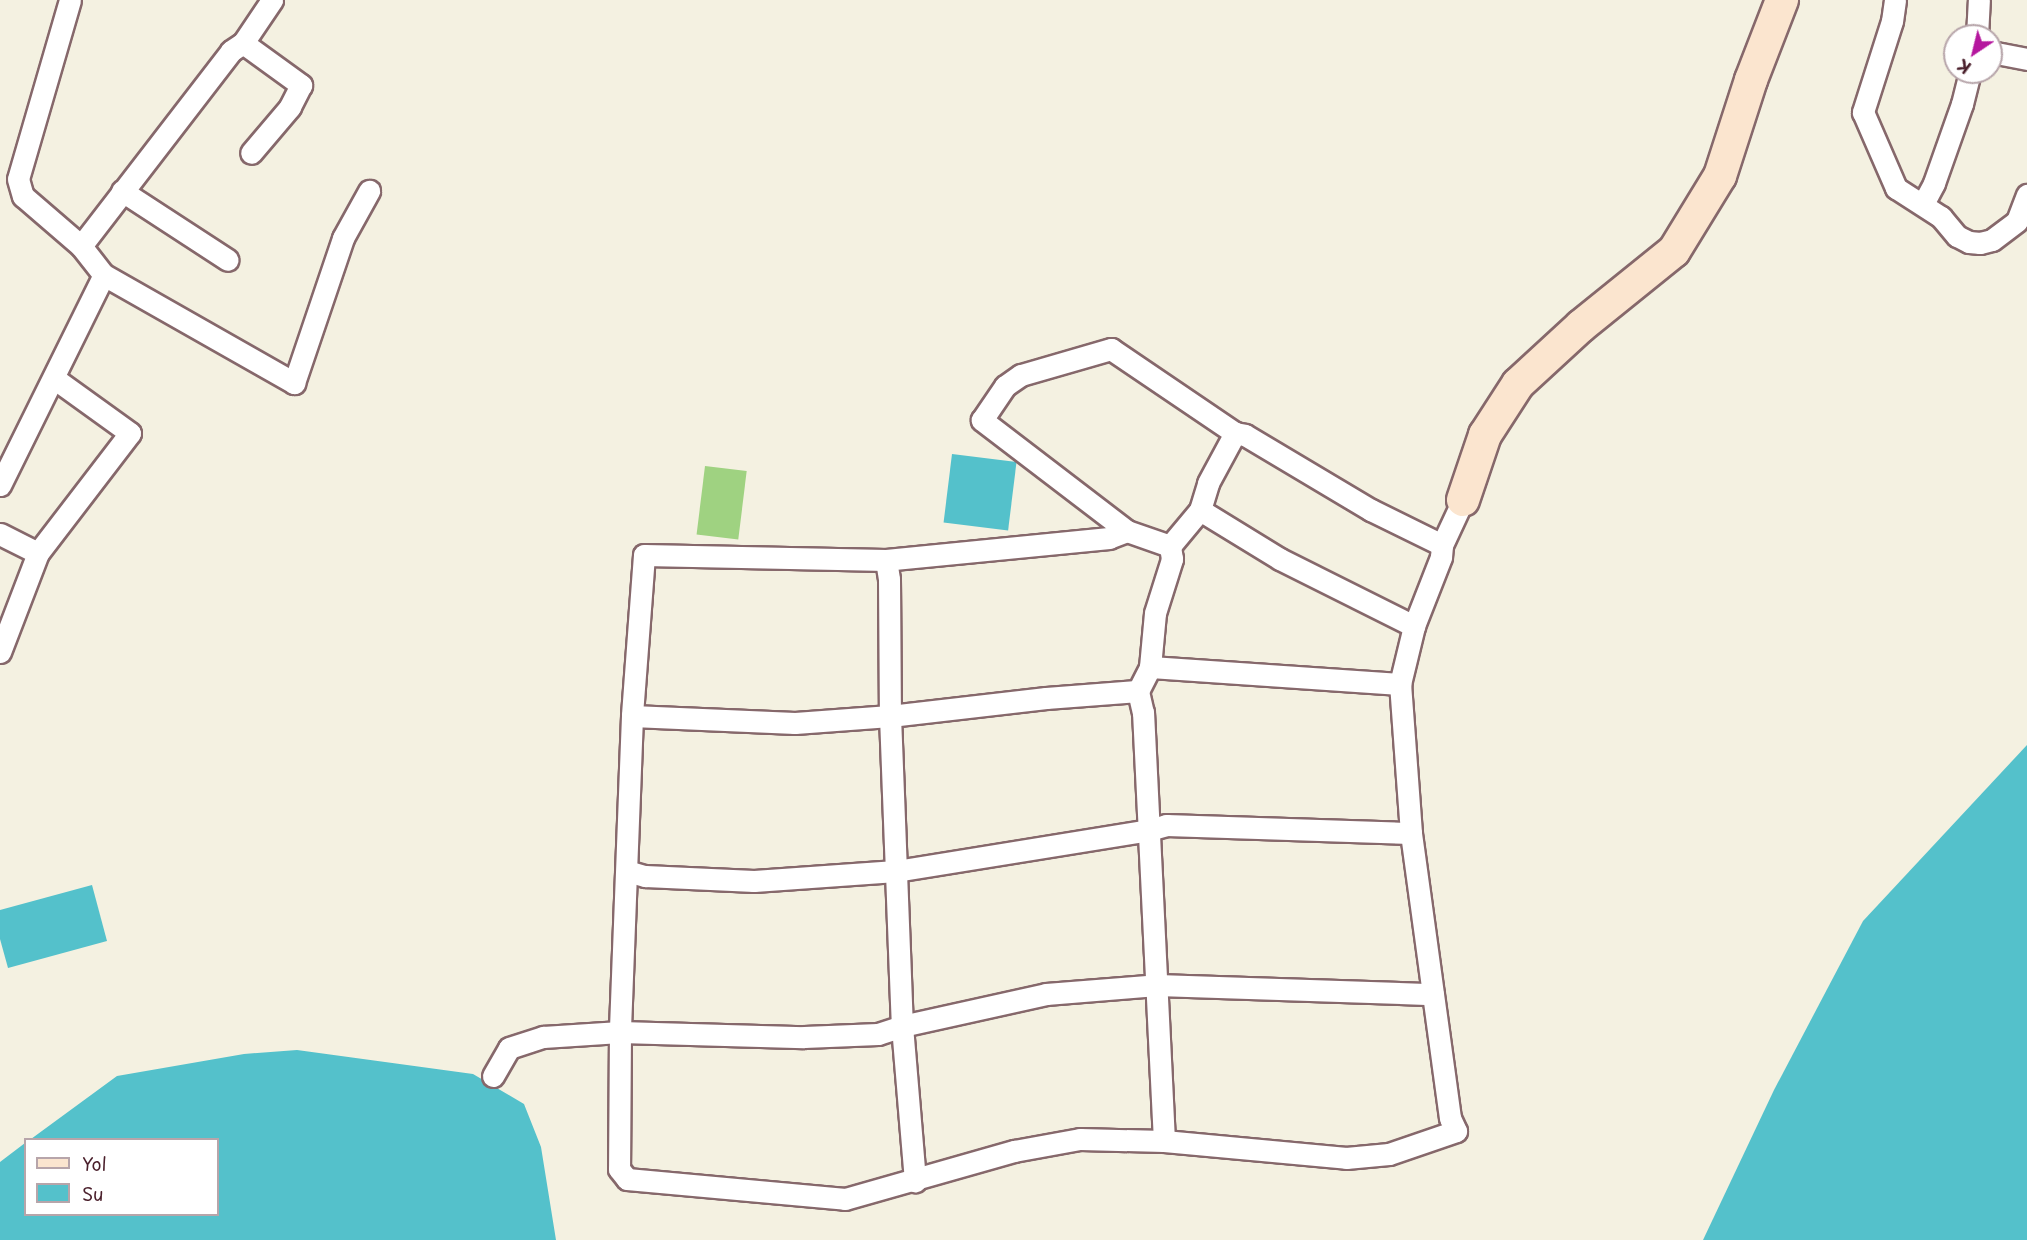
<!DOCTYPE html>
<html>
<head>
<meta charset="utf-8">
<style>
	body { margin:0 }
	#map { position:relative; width:2027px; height:1240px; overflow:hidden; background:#f4f1e1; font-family:"Playpen Sans",sans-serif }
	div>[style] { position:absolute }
	.green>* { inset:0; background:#9fd281; transform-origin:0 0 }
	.water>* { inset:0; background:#54c1cb; transform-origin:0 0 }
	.roads { filter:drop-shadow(2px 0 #86686b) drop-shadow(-2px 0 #86686b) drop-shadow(0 2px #86686b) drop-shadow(0 -2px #86686b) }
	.minor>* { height:21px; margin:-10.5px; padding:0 10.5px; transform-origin:10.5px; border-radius:10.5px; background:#fff }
	.secondary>* { height:32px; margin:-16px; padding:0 16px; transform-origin:16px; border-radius:16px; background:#fbe5cf }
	span { translate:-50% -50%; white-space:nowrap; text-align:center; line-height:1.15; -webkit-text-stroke:4.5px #fff; paint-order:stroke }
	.legend { position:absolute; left:24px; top:1138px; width:195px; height:78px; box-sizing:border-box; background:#fff; border:2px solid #b7a5aa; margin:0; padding:8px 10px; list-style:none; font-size:18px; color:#4a1f2b }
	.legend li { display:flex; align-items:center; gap:12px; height:30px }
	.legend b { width:30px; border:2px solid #b7a5aa }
	.north { position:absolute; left:1943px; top:24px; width:60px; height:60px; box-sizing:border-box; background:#fff; border:2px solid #b7a5aa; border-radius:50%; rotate:215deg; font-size:16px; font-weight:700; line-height:24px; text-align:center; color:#4a1f2b }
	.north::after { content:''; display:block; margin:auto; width:21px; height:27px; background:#b5179e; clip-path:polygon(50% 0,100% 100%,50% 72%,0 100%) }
</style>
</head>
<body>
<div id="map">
	<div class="green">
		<i style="left:705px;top:466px;width:42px;height:69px;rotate:7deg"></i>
	</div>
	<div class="water">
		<i style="left:952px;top:454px;width:65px;height:69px;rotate:7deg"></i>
		<i style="clip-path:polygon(2027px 745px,2027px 1240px,1703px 1240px,1774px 1090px,1863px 921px)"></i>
		<i style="clip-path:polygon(92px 885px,107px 941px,8px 968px,0 939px,0 910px)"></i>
		<i style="clip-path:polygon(297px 1050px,473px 1074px,524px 1104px,541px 1147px,556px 1240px,0 1240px,0 1162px,25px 1143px,26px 1214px,218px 1214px,218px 1140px,31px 1139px,117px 1076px,244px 1054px)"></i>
	</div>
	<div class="roads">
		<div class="minor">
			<i style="left:70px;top:0;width:186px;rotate:106.2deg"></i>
			<i style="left:18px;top:179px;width:18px;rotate:74deg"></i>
			<i style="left:23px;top:196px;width:77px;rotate:40.8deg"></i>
			<i style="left:81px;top:246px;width:37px;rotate:52deg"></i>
			<i style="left:104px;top:275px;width:219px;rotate:29.6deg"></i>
			<i style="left:294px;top:383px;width:153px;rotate:-71.3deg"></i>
			<i style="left:343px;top:238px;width:54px;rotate:-61deg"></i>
			<i style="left:1895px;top:0;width:21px;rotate:98deg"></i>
			<i style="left:1892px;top:21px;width:96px;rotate:107.7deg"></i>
			<i style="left:1863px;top:112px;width:83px;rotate:66.5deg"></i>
			<i style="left:1896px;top:188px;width:54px;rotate:32.8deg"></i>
			<i style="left:1941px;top:217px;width:25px;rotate:50deg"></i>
			<i style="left:1957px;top:236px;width:13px;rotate:27deg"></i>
			<i style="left:1969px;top:242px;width:11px;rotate:5deg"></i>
			<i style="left:1980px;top:243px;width:12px;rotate:-14deg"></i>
			<i style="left:1992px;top:240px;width:31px;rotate:-37deg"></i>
			<i style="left:2017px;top:221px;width:28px;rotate:-69deg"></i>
			<i style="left:1977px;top:36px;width:36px;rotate:-87deg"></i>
			<i style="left:243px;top:43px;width:72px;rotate:35.9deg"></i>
			<i style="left:301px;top:85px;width:25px;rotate:117deg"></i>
			<i style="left:290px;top:107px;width:60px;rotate:130.3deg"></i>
			<i style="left:1991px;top:52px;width:37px;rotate:11deg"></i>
			<i style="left:122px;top:191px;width:126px;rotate:33.1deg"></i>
			<i style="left:1923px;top:204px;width:24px;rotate:-62deg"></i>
			<i style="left:1934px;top:183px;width:84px;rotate:-70.5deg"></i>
			<i style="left:1962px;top:104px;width:33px;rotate:-76deg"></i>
			<i style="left:81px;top:246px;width:246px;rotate:-52.4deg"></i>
			<i style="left:231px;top:51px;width:14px;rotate:-34deg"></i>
			<i style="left:243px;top:43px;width:52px;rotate:-56deg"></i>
			<i style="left:0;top:485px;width:234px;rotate:-63.7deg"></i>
			<i style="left:1200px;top:510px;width:94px;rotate:31.5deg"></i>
			<i style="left:1280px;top:559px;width:150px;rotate:26.6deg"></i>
			<i style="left:1127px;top:531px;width:19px;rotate:159deg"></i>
			<i style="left:1109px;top:538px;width:224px;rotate:174.4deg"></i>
			<i style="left:886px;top:560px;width:242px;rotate:-178.8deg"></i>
			<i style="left:644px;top:555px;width:161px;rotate:94.3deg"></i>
			<i style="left:632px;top:716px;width:316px;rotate:92.2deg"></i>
			<i style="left:620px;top:1032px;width:137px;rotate:90.4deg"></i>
			<i style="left:619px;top:1169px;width:13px;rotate:51deg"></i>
			<i style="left:627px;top:1179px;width:219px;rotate:5.2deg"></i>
			<i style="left:845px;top:1199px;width:176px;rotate:-15.9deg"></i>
			<i style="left:1014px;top:1151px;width:67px;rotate:-10.3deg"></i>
			<i style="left:1080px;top:1139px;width:84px;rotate:1.4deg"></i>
			<i style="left:1164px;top:1141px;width:183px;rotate:5.3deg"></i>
			<i style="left:1346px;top:1158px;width:43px;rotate:-5.3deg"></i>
			<i style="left:1389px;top:1154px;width:71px;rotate:-18.9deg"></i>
			<i style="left:1456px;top:1131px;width:14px;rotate:-115deg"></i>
			<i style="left:1450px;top:1118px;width:288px;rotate:-97.8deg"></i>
			<i style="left:1411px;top:833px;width:149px;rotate:-94.2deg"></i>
			<i style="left:1400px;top:684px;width:60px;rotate:-76.4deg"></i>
			<i style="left:1414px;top:626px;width:74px;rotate:-68.6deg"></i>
			<i style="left:1441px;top:557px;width:12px;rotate:-85deg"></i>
			<i style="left:1442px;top:545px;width:50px;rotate:-65deg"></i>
			<i style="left:0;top:534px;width:42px;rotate:26.6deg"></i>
			<i style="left:1170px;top:546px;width:46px;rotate:-160.8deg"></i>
			<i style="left:1127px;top:531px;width:183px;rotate:-142.6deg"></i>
			<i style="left:982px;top:420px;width:41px;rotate:-55.9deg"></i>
			<i style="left:1005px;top:386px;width:19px;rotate:-35deg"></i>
			<i style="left:1021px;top:375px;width:94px;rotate:-16.1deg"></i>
			<i style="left:1111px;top:349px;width:150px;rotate:34.1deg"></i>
			<i style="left:1235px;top:433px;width:10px;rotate:11deg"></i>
			<i style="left:1245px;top:435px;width:147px;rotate:30.8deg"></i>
			<i style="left:1371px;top:510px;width:79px;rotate:26.2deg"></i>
			<i style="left:886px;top:560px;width:19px;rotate:81deg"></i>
			<i style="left:889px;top:579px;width:137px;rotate:89.6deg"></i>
			<i style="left:890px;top:716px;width:310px;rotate:87.8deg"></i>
			<i style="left:902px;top:1026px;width:156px;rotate:85.2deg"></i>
			<i style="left:0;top:652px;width:106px;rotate:-69deg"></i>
			<i style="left:38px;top:553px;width:151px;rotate:-52.5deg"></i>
			<i style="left:130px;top:433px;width:92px;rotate:-144.2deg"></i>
			<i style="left:1150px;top:667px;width:251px;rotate:3.9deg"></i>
			<i style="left:632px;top:716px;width:163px;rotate:2.5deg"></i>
			<i style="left:795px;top:723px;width:95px;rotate:-4.2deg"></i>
			<i style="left:890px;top:716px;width:157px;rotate:-6.6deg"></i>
			<i style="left:1046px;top:698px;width:92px;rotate:-4.4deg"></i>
			<i style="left:627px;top:871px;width:19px;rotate:16deg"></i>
			<i style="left:645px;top:876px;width:109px;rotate:2.6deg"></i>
			<i style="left:754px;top:881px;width:142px;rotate:-4deg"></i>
			<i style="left:896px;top:871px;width:256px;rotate:-9.2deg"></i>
			<i style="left:1149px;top:830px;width:18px;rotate:-16deg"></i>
			<i style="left:1166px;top:825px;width:245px;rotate:1.9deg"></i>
			<i style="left:493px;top:1076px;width:32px;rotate:-60deg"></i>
			<i style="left:509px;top:1048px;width:36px;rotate:-18deg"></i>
			<i style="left:543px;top:1037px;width:77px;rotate:-3.7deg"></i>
			<i style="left:620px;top:1032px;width:184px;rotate:1.6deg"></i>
			<i style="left:804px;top:1037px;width:74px;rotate:-2.3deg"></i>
			<i style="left:878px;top:1034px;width:25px;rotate:-18deg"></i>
			<i style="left:902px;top:1026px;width:148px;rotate:-12.5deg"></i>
			<i style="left:1046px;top:994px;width:111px;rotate:-4.6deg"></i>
			<i style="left:1157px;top:985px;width:276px;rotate:1.9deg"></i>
			<i style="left:1164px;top:1141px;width:429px;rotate:-92.8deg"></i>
			<i style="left:1143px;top:713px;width:23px;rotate:-103deg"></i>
			<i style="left:1138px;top:691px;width:27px;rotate:-63deg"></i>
			<i style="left:1150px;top:667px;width:54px;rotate:-84.7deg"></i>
			<i style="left:1155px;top:613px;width:57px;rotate:-72.5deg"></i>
			<i style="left:1172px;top:559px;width:13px;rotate:-99deg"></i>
			<i style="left:1170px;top:546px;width:47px;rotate:-50.2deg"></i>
			<i style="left:1200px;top:510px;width:28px;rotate:-73deg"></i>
			<i style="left:1208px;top:483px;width:57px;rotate:-61.6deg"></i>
		</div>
		<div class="secondary">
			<i style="left:1463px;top:500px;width:69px;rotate:-71.3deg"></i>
			<i style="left:1485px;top:435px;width:61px;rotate:-57.1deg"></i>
			<i style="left:1518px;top:384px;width:86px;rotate:-42.6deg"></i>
			<i style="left:1581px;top:326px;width:119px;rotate:-38.9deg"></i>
			<i style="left:1674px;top:251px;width:88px;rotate:-58.5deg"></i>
			<i style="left:1720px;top:176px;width:101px;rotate:-72.1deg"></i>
			<i style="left:1751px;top:80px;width:86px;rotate:-68.8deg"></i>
		</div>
	</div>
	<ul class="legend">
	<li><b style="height:8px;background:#fbe5cf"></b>Yol</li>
	<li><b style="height:16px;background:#54c1cb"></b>Su</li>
	</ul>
	<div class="north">K</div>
</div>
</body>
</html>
